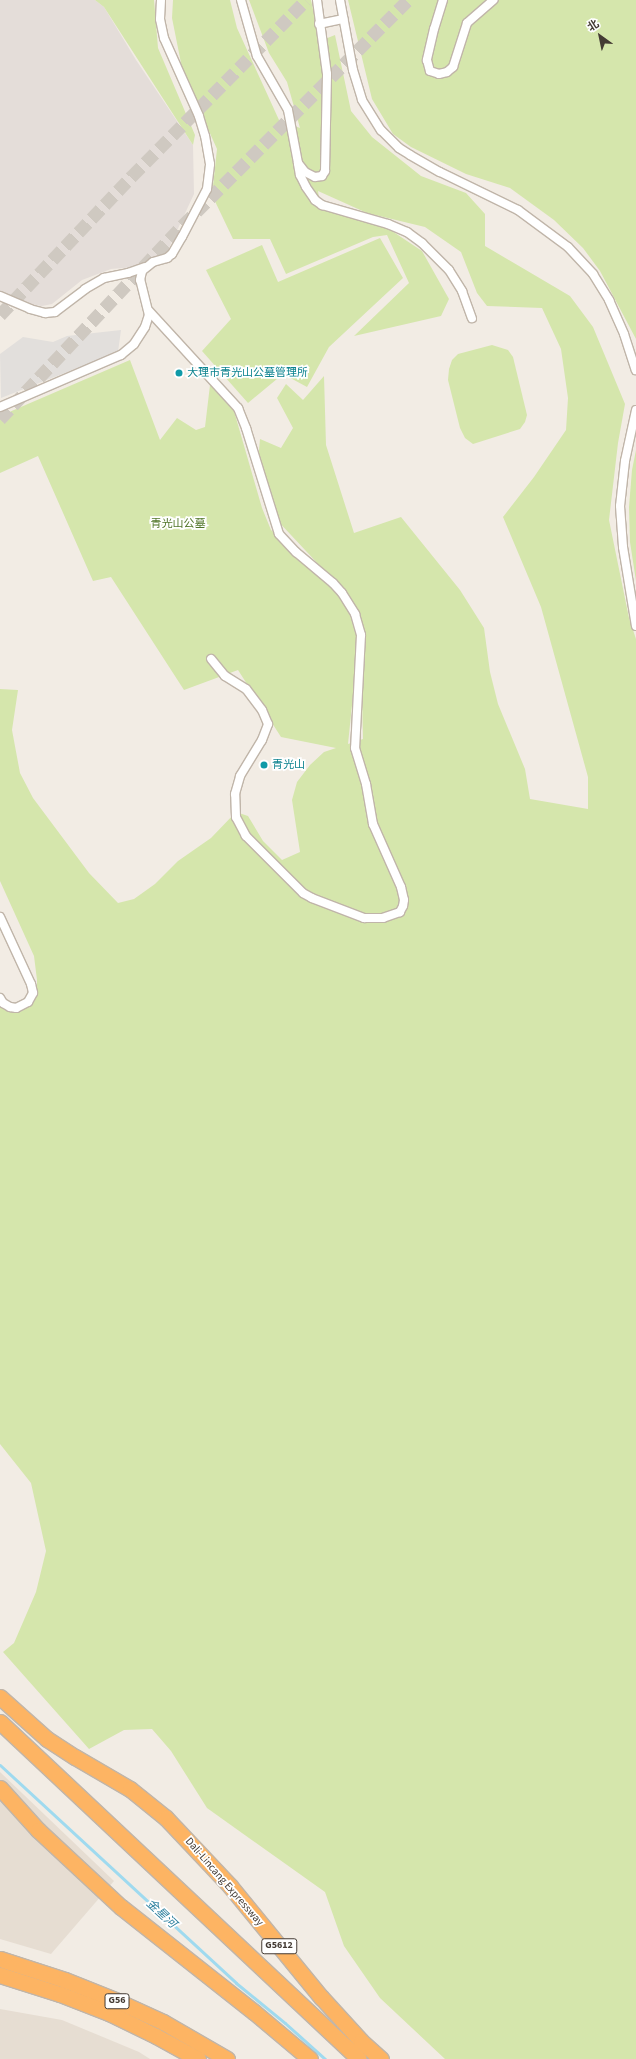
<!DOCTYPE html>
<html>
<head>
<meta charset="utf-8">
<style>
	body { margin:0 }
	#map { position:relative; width:636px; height:2059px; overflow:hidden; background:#f2ece4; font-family:"Source Sans 3","Noto Sans SC",sans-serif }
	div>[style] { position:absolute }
	.residential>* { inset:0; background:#e6ddd2 }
	.industrial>* { inset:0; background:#e4ddd9 }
	.green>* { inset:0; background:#d5e6ac }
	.parking>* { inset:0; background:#e2dfdc }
	.stream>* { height:3px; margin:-1.5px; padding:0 1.5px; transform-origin:1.5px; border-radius:1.5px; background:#9fdaef }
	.primary-tunnel>* { height:13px; margin-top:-6.5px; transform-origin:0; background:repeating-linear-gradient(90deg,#cfc9c1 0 13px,transparent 0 19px) }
	.roads { filter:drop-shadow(1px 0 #c0b5a9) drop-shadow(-1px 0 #c0b5a9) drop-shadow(0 1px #c0b5a9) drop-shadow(0 -1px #c0b5a9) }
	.street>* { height:8px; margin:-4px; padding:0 4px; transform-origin:4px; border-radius:4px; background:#fff }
	.highway>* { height:15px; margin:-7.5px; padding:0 7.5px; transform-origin:7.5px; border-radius:7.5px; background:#fdb463 }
	.dots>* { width:11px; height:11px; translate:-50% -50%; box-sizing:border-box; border:2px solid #fff; border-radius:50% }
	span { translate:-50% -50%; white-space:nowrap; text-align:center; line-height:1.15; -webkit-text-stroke:3.5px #fff; paint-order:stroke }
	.shield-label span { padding:1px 3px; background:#fff; border:1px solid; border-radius:3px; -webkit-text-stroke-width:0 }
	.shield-label { font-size:10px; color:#443b34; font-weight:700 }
	.culture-label { font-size:11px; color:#0d838f }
	.left { translate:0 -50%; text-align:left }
	.park-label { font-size:11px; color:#507528 }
	.street-label { font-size:11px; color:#443b34 }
	.water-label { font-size:12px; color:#2b7f9e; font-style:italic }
	.north { position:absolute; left:580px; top:16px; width:40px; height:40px; -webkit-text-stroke:3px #fff; paint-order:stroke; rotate:327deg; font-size:11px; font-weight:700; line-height:16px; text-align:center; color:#443b34 }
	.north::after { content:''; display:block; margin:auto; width:14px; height:18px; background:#443b34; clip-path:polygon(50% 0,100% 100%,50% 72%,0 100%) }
</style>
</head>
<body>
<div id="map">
	<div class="residential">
		<i style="clip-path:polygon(0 1772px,114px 1881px,51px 1954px,0 1939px)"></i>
		<i style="clip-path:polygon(0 2009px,62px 2020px,139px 2052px,150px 2059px,0 2059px)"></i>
	</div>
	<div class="industrial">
		<i style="clip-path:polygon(0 0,95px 0,104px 7px,136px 60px,193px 145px,194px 194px,168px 250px,135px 267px,111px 269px,82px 280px,52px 304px,42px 306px,30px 304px,0 291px)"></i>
	</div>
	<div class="green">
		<i style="clip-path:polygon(95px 0,154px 0,158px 48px,195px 135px,193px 145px,104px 7px)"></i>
		<i style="clip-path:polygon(evenodd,173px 0,230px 0,237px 28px,279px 120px,300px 128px,287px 82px,269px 53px,249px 0,311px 0,320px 41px,335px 35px,351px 111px,372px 137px,421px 176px,466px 193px,485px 214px,485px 246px,570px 296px,593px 327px,625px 404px,618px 443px,609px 520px,629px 618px,636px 639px,636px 2059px,445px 2059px,380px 1998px,344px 1946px,325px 1892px,207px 1808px,171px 1751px,152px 1729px,124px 1730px,89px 1749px,3px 1652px,14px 1643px,36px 1592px,46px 1551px,31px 1483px,0 1444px,0 1000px,4px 1007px,33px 1001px,37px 991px,37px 980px,34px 956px,0 881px,0 689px,18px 690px,12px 730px,20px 773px,33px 798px,89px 873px,118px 903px,134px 899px,155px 884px,178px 861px,211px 838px,236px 812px,248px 816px,263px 841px,282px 860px,300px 852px,292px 800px,297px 782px,310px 765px,324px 752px,336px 748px,281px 737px,238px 670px,184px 690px,111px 577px,93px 581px,38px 456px,0 473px,0 416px,130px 360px,160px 440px,177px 418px,196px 430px,205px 427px,210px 385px,234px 411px,262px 508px,271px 530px,325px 575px,349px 612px,358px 642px,356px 615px,336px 583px,275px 518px,258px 462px,260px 439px,281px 448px,293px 428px,277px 398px,286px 384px,303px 400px,324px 376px,326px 445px,354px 533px,401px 517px,460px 590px,484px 628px,490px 672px,498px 704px,525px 769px,530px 799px,588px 809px,588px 777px,541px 607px,503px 517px,534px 477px,566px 430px,568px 398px,561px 349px,542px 308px,487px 306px,477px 293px,461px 252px,425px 227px,367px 213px,318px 191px,321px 209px,389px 229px,422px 251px,449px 299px,441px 316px,354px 336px,409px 283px,387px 235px,373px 237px,286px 274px,270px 239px,233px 239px,212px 195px,217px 149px,183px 73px,172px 18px,173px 0,358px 647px,362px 697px,363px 739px,348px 744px,358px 647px)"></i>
		<i style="clip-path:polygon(348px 0,636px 0,636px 339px,600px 271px,583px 248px,554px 220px,510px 188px,466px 174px,411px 147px,393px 134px,372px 99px)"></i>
		<i style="clip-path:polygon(380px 238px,403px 278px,329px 347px,307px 387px,283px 374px,248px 403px,202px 351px,231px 319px,206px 270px,262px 245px,278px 282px)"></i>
		<i style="clip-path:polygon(492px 345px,508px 350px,513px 357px,527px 415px,525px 422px,520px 429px,473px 444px,465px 438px,460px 428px,448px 380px,449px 369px,452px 360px,458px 354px)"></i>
		<i style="clip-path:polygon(636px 450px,636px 581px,630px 542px,629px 507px,632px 470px)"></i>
	</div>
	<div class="parking">
		<i style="clip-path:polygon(121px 330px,118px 352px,1px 398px,0 354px,23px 337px,53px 342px,67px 336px)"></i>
	</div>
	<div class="stream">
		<i style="left:0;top:1765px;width:321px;rotate:42.7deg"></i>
		<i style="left:236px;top:1983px;width:63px;rotate:39.2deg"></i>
		<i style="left:285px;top:2023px;width:54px;rotate:42deg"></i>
	</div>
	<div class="primary-tunnel">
		<i style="left:0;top:315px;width:192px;rotate:-46.5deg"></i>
		<i style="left:132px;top:176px;width:247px;rotate:-45.3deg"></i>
		<i style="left:0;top:419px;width:267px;rotate:-46.7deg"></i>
		<i style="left:183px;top:225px;width:318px;rotate:-45deg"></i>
	</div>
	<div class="roads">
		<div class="street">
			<i style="left:241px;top:0;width:58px;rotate:74.1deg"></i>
			<i style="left:257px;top:56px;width:62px;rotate:60.1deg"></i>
			<i style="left:288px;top:110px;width:54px;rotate:79.3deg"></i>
			<i style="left:298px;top:163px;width:11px;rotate:52deg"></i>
			<i style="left:305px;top:172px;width:11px;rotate:27deg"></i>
			<i style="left:315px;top:177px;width:7px;rotate:-8deg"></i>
			<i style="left:322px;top:176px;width:6px;rotate:-59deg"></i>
			<i style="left:325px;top:171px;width:97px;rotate:-88.8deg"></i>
			<i style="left:327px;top:74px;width:75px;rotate:-97.7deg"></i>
			<i style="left:340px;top:0;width:71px;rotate:79.5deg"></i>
			<i style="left:353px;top:70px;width:31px;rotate:73deg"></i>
			<i style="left:362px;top:100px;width:36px;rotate:58deg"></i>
			<i style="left:381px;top:130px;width:25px;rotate:45deg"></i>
			<i style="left:399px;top:148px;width:13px;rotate:32deg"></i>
			<i style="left:410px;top:155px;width:34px;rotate:30deg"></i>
			<i style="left:440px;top:172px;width:87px;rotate:26deg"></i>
			<i style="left:518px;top:210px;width:62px;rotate:36.5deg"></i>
			<i style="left:568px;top:247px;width:37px;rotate:47deg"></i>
			<i style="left:593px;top:274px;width:31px;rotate:58deg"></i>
			<i style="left:609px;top:300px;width:37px;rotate:66deg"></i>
			<i style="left:624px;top:334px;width:38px;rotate:72deg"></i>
			<i style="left:443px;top:0;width:30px;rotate:107deg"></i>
			<i style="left:434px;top:29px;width:32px;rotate:103deg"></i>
			<i style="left:427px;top:60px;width:11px;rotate:75deg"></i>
			<i style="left:430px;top:71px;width:9px;rotate:18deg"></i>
			<i style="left:439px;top:74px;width:8px;rotate:-14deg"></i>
			<i style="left:447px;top:72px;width:8px;rotate:-40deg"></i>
			<i style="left:453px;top:67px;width:46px;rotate:-72.3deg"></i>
			<i style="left:467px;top:23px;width:35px;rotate:-41deg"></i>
			<i style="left:319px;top:24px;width:25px;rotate:-12deg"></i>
			<i style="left:298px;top:164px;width:11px;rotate:80deg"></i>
			<i style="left:300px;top:175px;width:13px;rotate:63deg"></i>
			<i style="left:306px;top:187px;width:16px;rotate:55deg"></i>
			<i style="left:315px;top:200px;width:9px;rotate:36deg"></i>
			<i style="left:322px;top:205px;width:69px;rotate:16.1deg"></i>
			<i style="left:388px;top:224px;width:21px;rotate:23deg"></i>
			<i style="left:407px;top:232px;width:19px;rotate:36deg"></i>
			<i style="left:422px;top:243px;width:38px;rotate:45deg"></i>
			<i style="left:449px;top:270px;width:25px;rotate:58deg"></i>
			<i style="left:462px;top:291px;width:29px;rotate:70deg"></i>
			<i style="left:0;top:296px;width:33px;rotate:23deg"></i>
			<i style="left:30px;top:309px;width:16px;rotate:15deg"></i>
			<i style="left:45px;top:313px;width:10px;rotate:-6deg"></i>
			<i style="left:55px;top:312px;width:38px;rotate:-37deg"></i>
			<i style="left:85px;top:289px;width:22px;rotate:-30deg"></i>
			<i style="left:104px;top:278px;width:25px;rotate:-12deg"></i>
			<i style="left:128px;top:273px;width:18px;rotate:-19deg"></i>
			<i style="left:149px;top:311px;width:132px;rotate:47.5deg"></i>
			<i style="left:238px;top:408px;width:22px;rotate:68deg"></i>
			<i style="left:246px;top:428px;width:111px;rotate:72.7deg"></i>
			<i style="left:279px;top:534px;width:25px;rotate:47deg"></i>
			<i style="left:296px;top:552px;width:48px;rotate:40deg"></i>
			<i style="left:333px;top:583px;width:13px;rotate:48deg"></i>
			<i style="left:342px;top:593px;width:25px;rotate:58deg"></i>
			<i style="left:355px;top:614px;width:22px;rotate:74deg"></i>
			<i style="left:361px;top:635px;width:113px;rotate:93deg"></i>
			<i style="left:355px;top:748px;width:38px;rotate:73deg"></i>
			<i style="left:366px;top:784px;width:41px;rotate:80.1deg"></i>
			<i style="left:373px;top:824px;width:69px;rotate:66deg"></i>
			<i style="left:401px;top:887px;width:13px;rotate:77deg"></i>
			<i style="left:404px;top:900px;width:6px;rotate:99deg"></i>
			<i style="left:403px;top:906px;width:7px;rotate:117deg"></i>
			<i style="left:400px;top:912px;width:18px;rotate:161deg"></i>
			<i style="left:383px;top:918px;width:19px;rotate:180deg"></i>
			<i style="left:364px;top:918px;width:56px;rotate:-159deg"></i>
			<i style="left:312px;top:898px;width:10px;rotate:-151deg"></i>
			<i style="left:303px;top:893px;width:81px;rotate:-135deg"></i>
			<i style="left:246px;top:836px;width:21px;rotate:-118deg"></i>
			<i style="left:236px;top:817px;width:23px;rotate:-92deg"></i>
			<i style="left:235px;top:794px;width:19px;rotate:-74deg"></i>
			<i style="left:240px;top:776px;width:42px;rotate:-58.6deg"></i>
			<i style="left:262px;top:740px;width:17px;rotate:-69deg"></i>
			<i style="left:268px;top:724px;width:15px;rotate:-113deg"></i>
			<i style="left:262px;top:710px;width:26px;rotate:-127deg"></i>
			<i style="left:246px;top:689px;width:25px;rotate:-148deg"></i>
			<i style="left:225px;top:676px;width:22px;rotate:-129deg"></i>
			<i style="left:0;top:407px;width:132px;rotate:-23.3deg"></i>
			<i style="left:121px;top:355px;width:17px;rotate:-40deg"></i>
			<i style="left:134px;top:344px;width:20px;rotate:-57deg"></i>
			<i style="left:145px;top:327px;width:13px;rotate:-72deg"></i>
			<i style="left:149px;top:315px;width:36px;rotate:-104deg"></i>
			<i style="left:140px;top:280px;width:9px;rotate:-77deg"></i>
			<i style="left:142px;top:271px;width:14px;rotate:-39deg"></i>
			<i style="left:153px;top:262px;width:15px;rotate:-16deg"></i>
			<i style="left:167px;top:258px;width:6px;rotate:-39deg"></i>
			<i style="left:172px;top:254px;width:20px;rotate:-60deg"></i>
			<i style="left:182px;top:237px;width:54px;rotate:-62.5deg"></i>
			<i style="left:207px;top:189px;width:25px;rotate:-83deg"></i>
			<i style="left:210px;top:164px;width:28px;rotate:-100deg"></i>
			<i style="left:205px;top:136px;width:21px;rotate:-107deg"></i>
			<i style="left:199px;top:116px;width:85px;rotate:-114.2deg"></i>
			<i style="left:164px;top:38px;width:19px;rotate:-102deg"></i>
			<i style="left:160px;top:19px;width:19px;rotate:-87deg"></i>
			<i style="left:636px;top:410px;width:52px;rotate:102.2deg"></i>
			<i style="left:625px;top:461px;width:45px;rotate:96.3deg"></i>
			<i style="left:620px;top:506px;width:41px;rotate:85.8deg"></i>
			<i style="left:623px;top:547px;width:80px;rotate:80.7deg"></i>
			<i style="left:0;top:917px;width:74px;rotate:65.2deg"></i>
			<i style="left:31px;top:984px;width:9px;rotate:77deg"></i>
			<i style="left:33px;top:993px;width:10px;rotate:119deg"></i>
			<i style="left:28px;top:1002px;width:13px;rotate:153deg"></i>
			<i style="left:16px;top:1008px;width:6px;rotate:-171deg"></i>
			<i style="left:10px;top:1007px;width:8px;rotate:-150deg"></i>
			<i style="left:3px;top:1003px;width:6px;rotate:-121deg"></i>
		</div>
		<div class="highway">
			<i style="left:0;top:1697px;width:63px;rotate:41.8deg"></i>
			<i style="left:47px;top:1739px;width:33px;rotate:33deg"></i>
			<i style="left:75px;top:1757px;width:64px;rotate:30.2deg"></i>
			<i style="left:130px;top:1789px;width:46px;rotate:38.9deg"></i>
			<i style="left:166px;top:1818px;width:93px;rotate:46.7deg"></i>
			<i style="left:230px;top:1886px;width:144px;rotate:50.7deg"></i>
			<i style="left:321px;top:1997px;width:59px;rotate:47.7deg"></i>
			<i style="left:361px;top:2041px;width:27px;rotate:42deg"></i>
			<i style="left:0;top:1722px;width:492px;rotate:43.2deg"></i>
			<i style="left:0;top:1788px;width:57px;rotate:47.9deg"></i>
			<i style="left:38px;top:1830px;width:113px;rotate:42.9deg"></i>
			<i style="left:121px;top:1907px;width:169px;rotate:38.3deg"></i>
			<i style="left:254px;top:2012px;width:73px;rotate:40deg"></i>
			<i style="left:0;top:1959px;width:68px;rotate:17.9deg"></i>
			<i style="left:65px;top:1980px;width:54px;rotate:21.8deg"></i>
			<i style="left:115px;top:2000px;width:53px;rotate:24.6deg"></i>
			<i style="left:163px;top:2022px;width:74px;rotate:30deg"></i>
			<i style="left:0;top:1975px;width:63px;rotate:17.6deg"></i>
			<i style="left:60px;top:1994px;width:53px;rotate:21.2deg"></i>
			<i style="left:109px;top:2013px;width:52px;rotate:26.1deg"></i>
			<i style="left:156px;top:2036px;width:48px;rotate:28.7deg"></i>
		</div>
	</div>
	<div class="dots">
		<i style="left:179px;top:373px;background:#0f9aa8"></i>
		<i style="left:264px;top:765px;background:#0f9aa8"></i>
	</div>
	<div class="shield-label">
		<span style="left:279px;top:1946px">G5612</span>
		<span style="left:117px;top:2001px">G56</span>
	</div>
	<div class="culture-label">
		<span class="left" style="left:187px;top:373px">大理市青光山公墓管理所</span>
		<span class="left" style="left:272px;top:765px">青光山</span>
	</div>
	<div class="park-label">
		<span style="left:178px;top:524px">青光山公墓</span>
	</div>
	<div class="street-label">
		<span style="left:224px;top:1882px;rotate:49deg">Dali-Lincang Expressway</span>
	</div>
	<div class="water-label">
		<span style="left:161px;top:1914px;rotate:43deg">金星河</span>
	</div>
	<div class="north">北</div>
</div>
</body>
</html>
